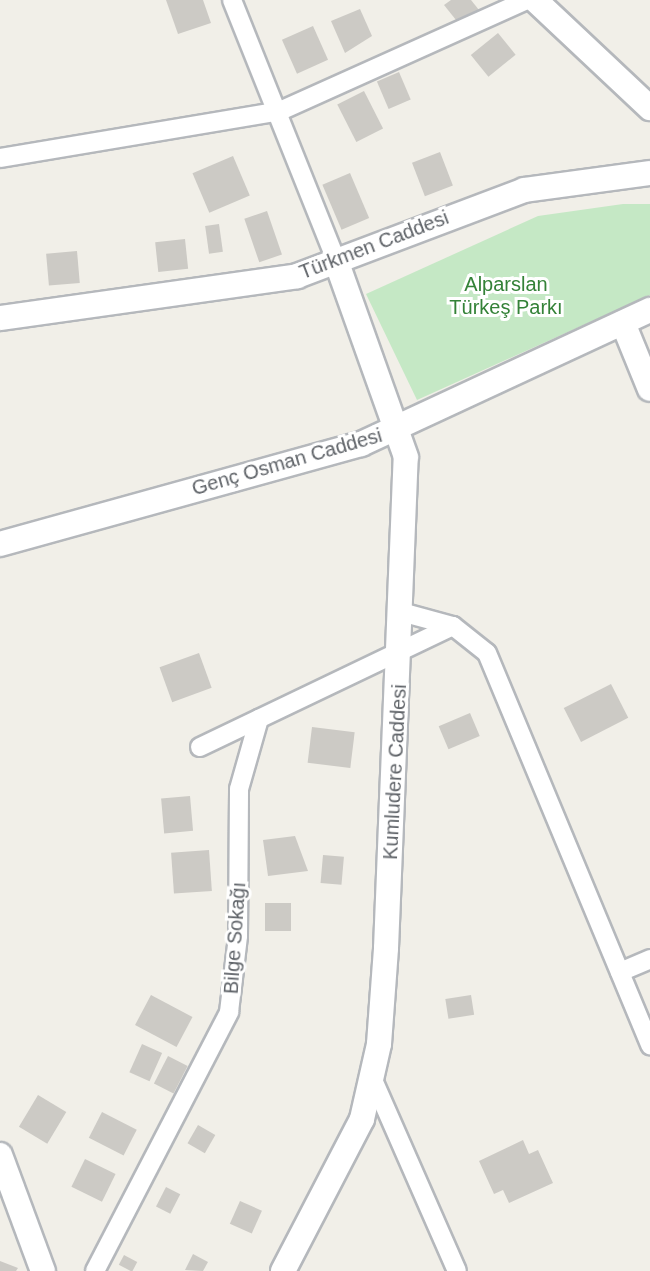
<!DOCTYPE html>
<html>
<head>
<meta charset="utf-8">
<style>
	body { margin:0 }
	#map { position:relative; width:650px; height:1271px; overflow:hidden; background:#f1efe8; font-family:Helvetica,sans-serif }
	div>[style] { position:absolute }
	.green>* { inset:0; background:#c5e8c5 }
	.building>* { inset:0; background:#cccac5; transform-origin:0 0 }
	.roads { filter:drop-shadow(2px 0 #b5b8bc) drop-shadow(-2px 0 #b5b8bc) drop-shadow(0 2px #b5b8bc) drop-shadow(0 -2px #b5b8bc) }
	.minor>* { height:18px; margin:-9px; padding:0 9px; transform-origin:9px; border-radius:9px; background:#fff }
	.tertiary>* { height:24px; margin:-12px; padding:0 12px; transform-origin:12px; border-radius:12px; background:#fff }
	span { translate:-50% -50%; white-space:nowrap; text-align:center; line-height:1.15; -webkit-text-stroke:6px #fff; paint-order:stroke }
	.street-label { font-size:20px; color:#5f6368 }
	.park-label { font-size:20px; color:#348238 }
</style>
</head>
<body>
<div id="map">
	<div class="green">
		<i style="clip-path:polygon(623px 204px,650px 204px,650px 295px,417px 400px,366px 294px,538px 216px)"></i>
	</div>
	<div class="building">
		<i style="clip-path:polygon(166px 0,203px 0,211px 23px,178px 34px)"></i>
		<i style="clip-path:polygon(451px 0,471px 0,479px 10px,460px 25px,444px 5px)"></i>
		<i style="clip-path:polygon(360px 9px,372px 36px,345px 53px,331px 21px)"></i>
		<i style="left:313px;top:26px;width:37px;height:34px;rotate:66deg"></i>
		<i style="left:498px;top:33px;width:28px;height:35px;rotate:51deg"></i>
		<i style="left:399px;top:72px;width:30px;height:24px;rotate:67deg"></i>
		<i style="left:364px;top:91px;width:42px;height:30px;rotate:63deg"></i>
		<i style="left:440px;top:152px;width:36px;height:30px;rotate:69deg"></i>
		<i style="left:233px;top:156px;width:43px;height:44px;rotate:67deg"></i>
		<i style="left:350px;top:173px;width:49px;height:30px;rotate:67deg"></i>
		<i style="left:267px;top:211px;width:46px;height:24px;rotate:71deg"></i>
		<i style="left:219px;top:224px;width:28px;height:14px;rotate:82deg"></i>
		<i style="left:185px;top:239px;width:30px;height:30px;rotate:84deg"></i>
		<i style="left:77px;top:251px;width:32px;height:31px;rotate:85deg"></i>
		<i style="left:199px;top:653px;width:37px;height:42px;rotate:70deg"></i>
		<i style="left:611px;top:684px;width:38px;height:53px;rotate:63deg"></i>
		<i style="left:470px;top:713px;width:25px;height:34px;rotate:67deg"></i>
		<i style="left:312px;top:727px;width:43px;height:36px;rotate:7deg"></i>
		<i style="left:190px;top:796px;width:35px;height:29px;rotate:85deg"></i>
		<i style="clip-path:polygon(295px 836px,308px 871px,268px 876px,263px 840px)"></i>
		<i style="left:209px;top:850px;width:41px;height:38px;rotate:86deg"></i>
		<i style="left:323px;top:855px;width:21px;height:28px;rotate:5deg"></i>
		<i style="left:265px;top:903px;width:26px;height:28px"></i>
		<i style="left:151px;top:995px;width:47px;height:34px;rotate:28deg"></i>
		<i style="left:471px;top:995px;width:20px;height:26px;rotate:81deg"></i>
		<i style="left:142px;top:1044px;width:22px;height:31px;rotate:24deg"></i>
		<i style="left:168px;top:1056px;width:22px;height:31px;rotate:27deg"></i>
		<i style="left:38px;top:1095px;width:33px;height:37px;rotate:31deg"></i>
		<i style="left:102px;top:1112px;width:39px;height:29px;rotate:27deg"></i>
		<i style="left:198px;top:1125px;width:20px;height:21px;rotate:30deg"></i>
		<i style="clip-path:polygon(523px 1140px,529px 1154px,538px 1150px,553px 1183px,509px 1203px,503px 1190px,494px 1194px,479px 1161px)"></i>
		<i style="left:85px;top:1159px;width:34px;height:31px;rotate:26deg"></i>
		<i style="left:166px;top:1187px;width:16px;height:22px;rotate:27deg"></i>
		<i style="left:240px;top:1201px;width:24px;height:25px;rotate:24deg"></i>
		<i style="clip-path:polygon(193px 1254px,208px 1262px,203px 1271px,185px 1270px)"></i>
		<i style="left:124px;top:1255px;width:15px;height:11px;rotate:28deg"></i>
		<i style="clip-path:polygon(0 1261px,18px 1268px,16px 1271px,0 1271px)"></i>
	</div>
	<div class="roads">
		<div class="minor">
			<i style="left:232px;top:0;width:283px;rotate:68.2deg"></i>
			<i style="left:0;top:158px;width:284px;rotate:-9.5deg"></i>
			<i style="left:280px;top:111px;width:271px;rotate:-24.2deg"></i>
			<i style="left:401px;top:612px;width:54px;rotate:15.1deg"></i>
			<i style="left:453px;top:626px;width:43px;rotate:38.5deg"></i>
			<i style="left:487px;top:653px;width:425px;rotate:67.4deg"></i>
			<i style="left:200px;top:747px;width:280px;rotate:-25.6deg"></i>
			<i style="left:620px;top:972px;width:33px;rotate:-23deg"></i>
			<i style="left:374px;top:1082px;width:206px;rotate:66.3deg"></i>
			<i style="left:95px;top:1271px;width:292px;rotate:-62.6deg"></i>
			<i style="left:229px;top:1012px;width:77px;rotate:-83.2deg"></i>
			<i style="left:238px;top:936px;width:147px;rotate:-89.6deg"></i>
			<i style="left:239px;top:789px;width:73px;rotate:-74.1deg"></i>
		</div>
		<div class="tertiary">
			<i style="left:535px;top:0;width:158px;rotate:43.2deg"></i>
			<i style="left:0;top:318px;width:300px;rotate:-8deg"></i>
			<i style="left:297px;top:276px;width:243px;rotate:-20.7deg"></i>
			<i style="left:524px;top:190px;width:127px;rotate:-7.7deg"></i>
			<i style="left:623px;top:323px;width:71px;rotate:67.8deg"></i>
			<i style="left:0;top:544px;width:375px;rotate:-15.5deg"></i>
			<i style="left:361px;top:444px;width:319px;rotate:-24.9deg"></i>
			<i style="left:0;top:1155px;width:124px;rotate:69.7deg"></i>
			<i style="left:283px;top:1271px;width:171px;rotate:-62.5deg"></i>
			<i style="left:362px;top:1119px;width:77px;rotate:-77.2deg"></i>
			<i style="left:379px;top:1044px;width:96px;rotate:-85.8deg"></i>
			<i style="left:386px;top:948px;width:491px;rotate:-87.7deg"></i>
			<i style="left:406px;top:457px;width:206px;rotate:-109.6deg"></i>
		</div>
	</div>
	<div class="street-label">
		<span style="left:374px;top:245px;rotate:-21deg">Türkmen Caddesi</span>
		<span style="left:287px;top:462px;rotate:-16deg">Genç Osman Caddesi</span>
		<span style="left:395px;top:772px;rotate:-87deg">Kumludere Caddesi</span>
		<span style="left:235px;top:938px;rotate:-86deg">Bilge Sokağı</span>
	</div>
	<div class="park-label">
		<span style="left:506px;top:296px">Alparslan<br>Türkeş Parkı</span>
	</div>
</div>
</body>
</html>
